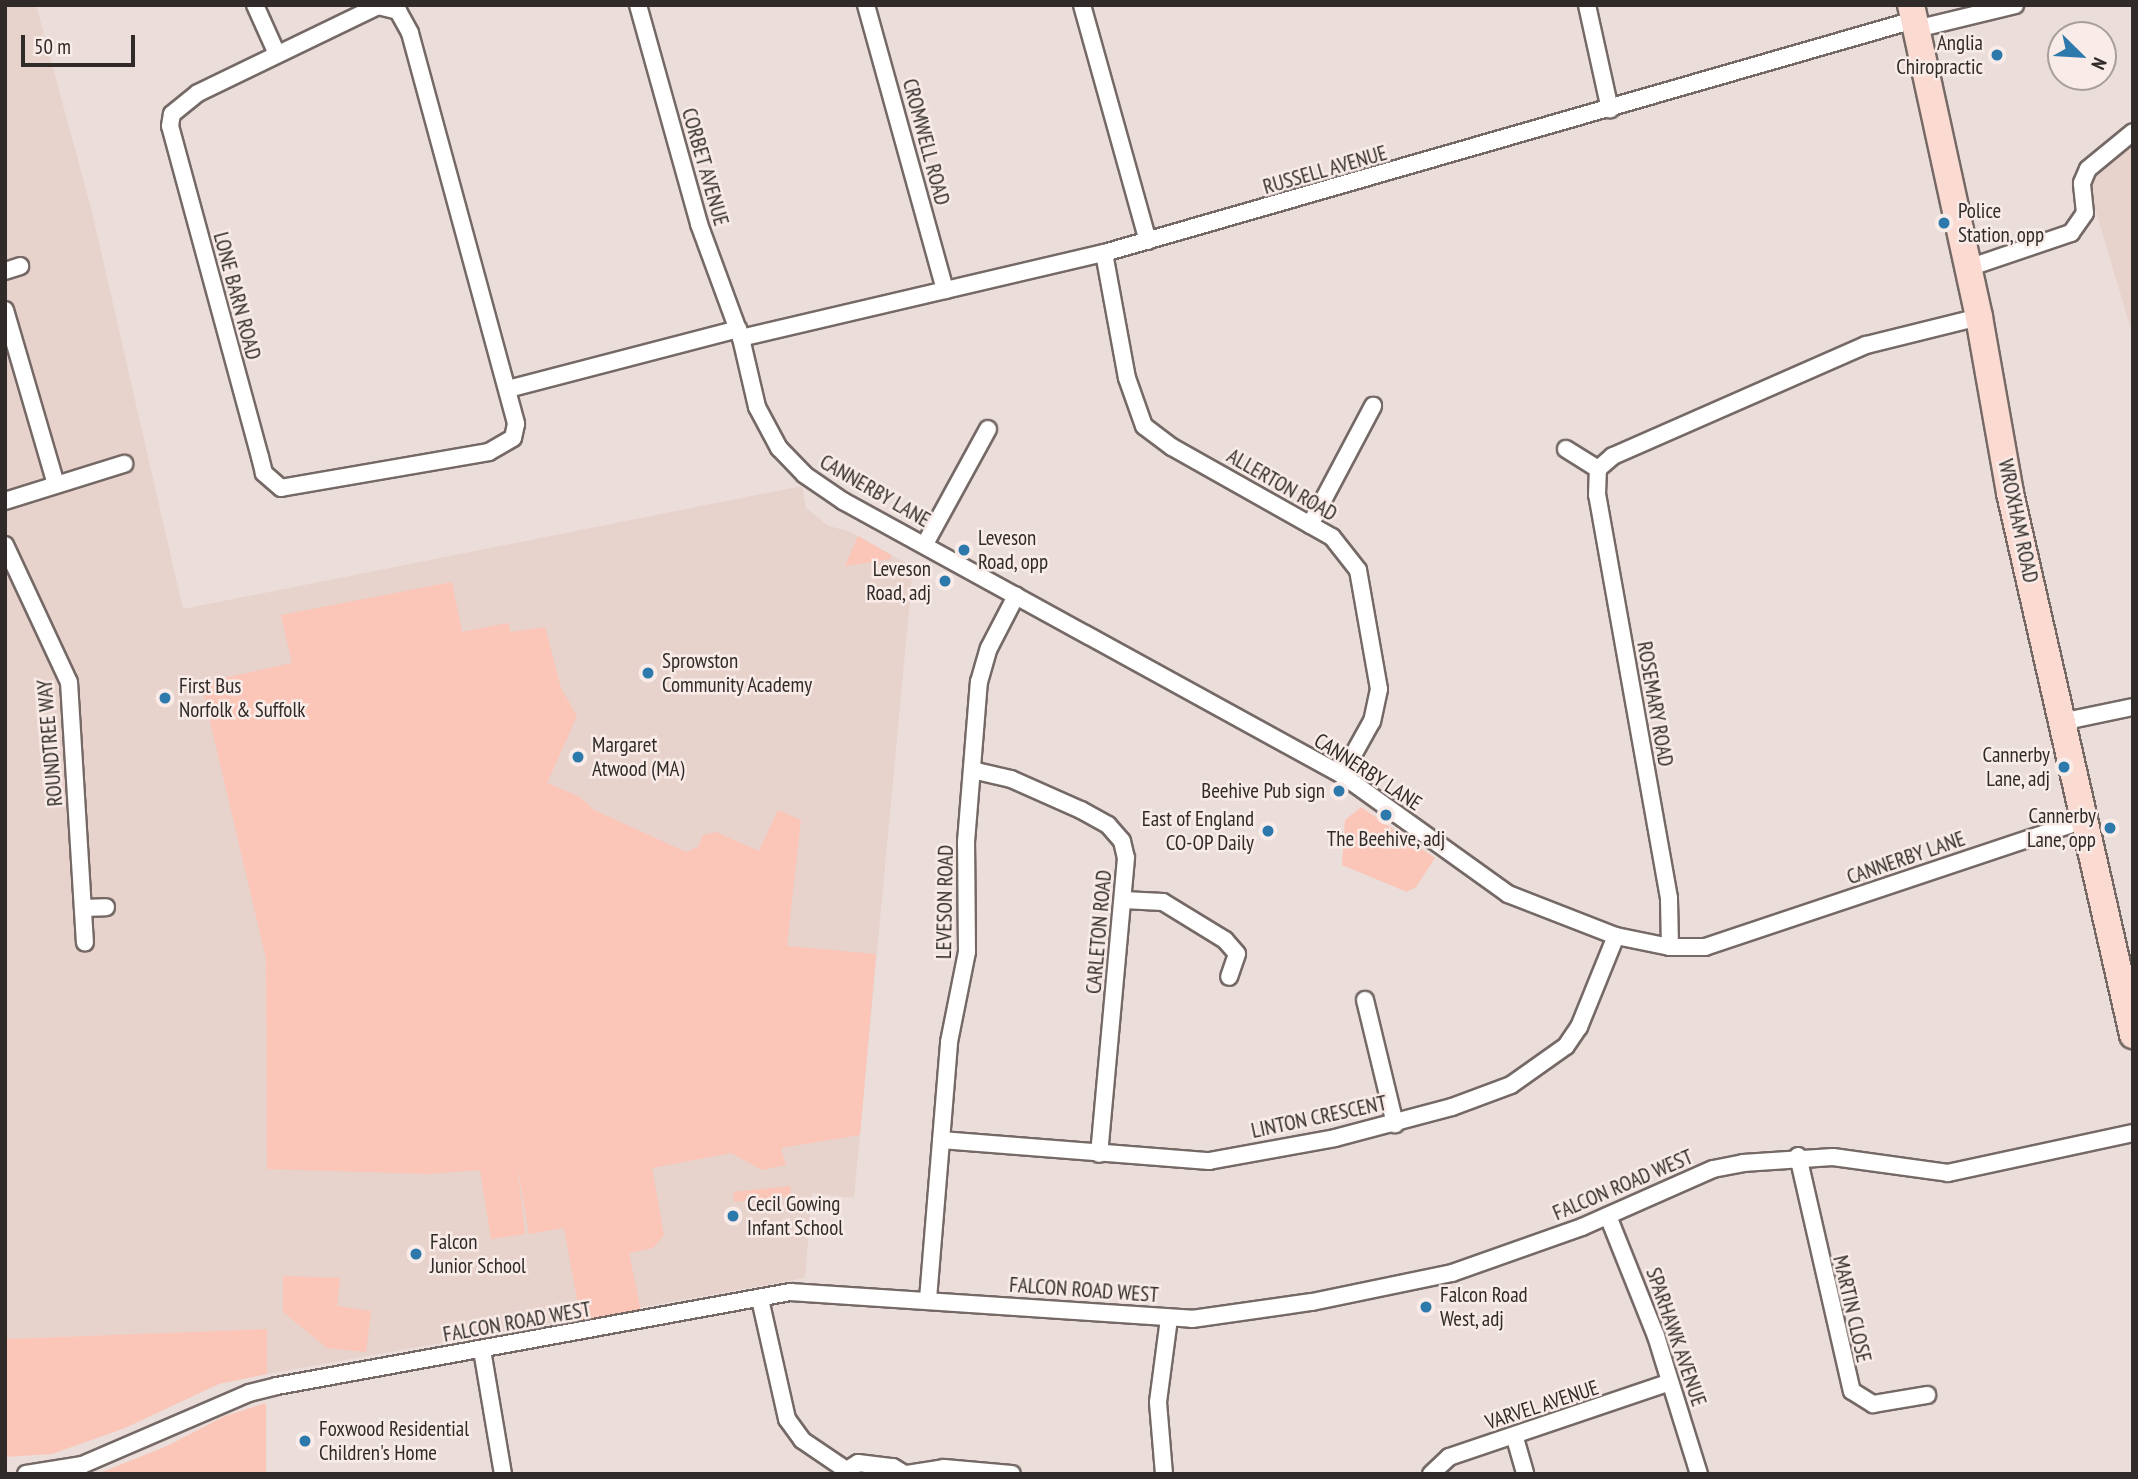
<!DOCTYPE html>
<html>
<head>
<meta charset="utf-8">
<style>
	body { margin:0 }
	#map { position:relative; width:2138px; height:1479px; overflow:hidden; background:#ebdeda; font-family:"PT Sans Narrow",sans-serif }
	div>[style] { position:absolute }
	.built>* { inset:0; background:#e8d2cc }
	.green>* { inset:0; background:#fbc5b7; transform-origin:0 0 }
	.roads { filter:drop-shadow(2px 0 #756966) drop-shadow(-2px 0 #756966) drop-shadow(0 2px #756966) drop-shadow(0 -2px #756966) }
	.street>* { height:16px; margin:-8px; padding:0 8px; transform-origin:8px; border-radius:8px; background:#fff }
	.primary>* { height:26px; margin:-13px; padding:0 13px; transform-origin:13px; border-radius:13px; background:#fadad1 }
	.dots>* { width:19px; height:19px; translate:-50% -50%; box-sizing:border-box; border:4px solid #f9ebe7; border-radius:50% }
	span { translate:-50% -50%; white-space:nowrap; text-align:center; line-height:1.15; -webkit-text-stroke:5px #f9ebe7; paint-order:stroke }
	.poi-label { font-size:21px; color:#302b29 }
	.right { translate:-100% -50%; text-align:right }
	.left { translate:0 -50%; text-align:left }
	.street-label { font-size:21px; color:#302b29 }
	.frame { position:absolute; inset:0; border:7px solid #302b29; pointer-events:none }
	.north { position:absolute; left:2047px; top:21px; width:70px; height:70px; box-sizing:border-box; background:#f9ebe7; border:2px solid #a99e9b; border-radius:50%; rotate:114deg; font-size:19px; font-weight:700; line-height:28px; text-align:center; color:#302b29 }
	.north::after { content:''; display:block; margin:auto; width:24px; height:32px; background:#2d79ac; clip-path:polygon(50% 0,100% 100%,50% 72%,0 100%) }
	.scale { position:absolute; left:21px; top:35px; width:114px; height:32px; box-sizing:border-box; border:4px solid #302b29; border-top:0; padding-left:9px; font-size:21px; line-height:24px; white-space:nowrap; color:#302b29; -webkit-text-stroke:5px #f9ebe7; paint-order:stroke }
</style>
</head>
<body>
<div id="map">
	<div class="built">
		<i style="clip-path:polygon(5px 5px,36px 5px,91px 208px,183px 609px,802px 486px,806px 508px,829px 526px,851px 532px,913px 567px,854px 1198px,812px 1193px,805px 1278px,267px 1374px,267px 1329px,5px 1339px)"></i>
		<i style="clip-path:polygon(2133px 143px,2133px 336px,2090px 192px,2093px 178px,2104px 164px)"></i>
	</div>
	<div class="green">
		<i style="clip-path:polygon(858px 536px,891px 555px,891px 559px,845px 566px)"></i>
		<i style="clip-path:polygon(452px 582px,462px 632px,508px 623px,511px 632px,545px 627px,561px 688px,577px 716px,547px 783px,580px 797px,594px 810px,686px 852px,698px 847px,703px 835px,716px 832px,759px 851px,778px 810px,801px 820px,787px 946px,876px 954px,860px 1135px,781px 1148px,786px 1165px,762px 1170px,731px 1153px,652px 1168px,664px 1235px,653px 1248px,629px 1253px,641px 1311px,581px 1321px,564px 1228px,529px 1234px,517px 1164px,525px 1234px,491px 1239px,480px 1170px,430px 1174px,267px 1169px,266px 959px,201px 683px,292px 663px,281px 615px)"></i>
		<i style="clip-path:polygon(1361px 807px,1435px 858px,1416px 887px,1407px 892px,1342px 865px,1345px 820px)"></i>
		<i style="left:790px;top:1186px;width:10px;height:57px;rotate:84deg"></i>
		<i style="clip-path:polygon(283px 1276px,340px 1278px,337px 1306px,371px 1311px,366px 1352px,327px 1348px,283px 1312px)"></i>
		<i style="clip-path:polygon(267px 1329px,267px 1374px,219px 1384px,125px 1428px,52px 1454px,5px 1457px,5px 1339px)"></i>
		<i style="clip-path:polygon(266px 1403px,266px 1474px,97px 1474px,167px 1446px,225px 1416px)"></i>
	</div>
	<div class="roads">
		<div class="street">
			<i style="left:255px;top:5px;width:54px;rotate:65.8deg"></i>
			<i style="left:638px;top:5px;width:227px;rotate:74.4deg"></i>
			<i style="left:699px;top:224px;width:121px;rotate:69.8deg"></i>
			<i style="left:741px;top:338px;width:71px;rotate:76.9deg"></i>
			<i style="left:757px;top:407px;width:47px;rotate:61.8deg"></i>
			<i style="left:779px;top:448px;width:37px;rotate:46deg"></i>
			<i style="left:805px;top:475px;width:46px;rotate:34.4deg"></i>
			<i style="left:843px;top:501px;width:569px;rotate:28.77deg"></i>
			<i style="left:1342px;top:775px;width:204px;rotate:35.6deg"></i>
			<i style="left:1508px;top:894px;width:116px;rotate:21.3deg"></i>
			<i style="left:1616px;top:936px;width:55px;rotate:11.5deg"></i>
			<i style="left:1670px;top:947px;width:35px"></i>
			<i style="left:1705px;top:947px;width:401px;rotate:-18.5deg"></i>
			<i style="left:866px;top:5px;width:296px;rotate:74.5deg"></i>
			<i style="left:1082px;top:5px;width:245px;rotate:74.4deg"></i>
			<i style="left:1587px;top:5px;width:107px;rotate:77.6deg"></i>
			<i style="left:378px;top:6px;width:21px;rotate:14deg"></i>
			<i style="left:398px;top:11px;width:25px;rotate:61deg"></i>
			<i style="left:410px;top:33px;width:405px;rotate:74.8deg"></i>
			<i style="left:516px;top:424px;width:14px;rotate:102deg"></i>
			<i style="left:513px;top:438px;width:28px;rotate:150deg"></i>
			<i style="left:489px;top:452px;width:211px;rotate:170.2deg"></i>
			<i style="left:281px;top:488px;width:23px;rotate:-139deg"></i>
			<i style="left:264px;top:473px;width:16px;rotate:-104deg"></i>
			<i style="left:260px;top:457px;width:343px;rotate:-105.2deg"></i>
			<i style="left:170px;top:126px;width:12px;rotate:-81deg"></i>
			<i style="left:172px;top:114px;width:33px;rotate:-39deg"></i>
			<i style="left:198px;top:93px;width:200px;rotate:-25.8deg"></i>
			<i style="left:1916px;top:29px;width:102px;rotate:-13.6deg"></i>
			<i style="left:1104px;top:253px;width:127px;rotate:79.6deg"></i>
			<i style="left:1127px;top:378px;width:51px;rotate:70.5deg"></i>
			<i style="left:1144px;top:426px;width:35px;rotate:37deg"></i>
			<i style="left:1172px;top:447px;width:184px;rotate:29.4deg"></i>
			<i style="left:1332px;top:537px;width:42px;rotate:51.8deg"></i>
			<i style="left:1358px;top:570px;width:121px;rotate:80deg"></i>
			<i style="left:1379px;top:689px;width:33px;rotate:102deg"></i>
			<i style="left:1372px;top:721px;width:62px;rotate:119.1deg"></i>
			<i style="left:1968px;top:268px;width:109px;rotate:-18.8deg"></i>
			<i style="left:2071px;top:233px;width:24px;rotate:-55deg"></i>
			<i style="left:2085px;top:213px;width:30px;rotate:-96deg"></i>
			<i style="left:2082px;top:183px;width:15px;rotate:-67deg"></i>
			<i style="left:2088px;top:169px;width:58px;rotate:-39.4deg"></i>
			<i style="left:5px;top:271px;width:16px;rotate:-18deg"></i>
			<i style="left:5px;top:310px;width:181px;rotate:73.7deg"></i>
			<i style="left:741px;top:338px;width:373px;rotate:-13.2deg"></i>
			<i style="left:1104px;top:253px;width:843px;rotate:-16.05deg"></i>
			<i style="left:508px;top:389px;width:238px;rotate:-14.6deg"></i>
			<i style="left:1566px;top:449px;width:38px;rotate:32deg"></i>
			<i style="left:5px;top:501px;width:125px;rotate:-17.3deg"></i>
			<i style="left:1310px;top:525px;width:135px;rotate:-62.1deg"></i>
			<i style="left:925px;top:544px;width:131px;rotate:-61.3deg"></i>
			<i style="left:5px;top:545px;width:151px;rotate:65deg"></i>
			<i style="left:69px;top:682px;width:261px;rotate:86.5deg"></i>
			<i style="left:2061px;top:722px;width:74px;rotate:-11.8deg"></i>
			<i style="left:972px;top:770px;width:40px;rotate:13deg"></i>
			<i style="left:1011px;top:779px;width:77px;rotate:23.9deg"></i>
			<i style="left:1081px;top:810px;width:31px;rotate:29deg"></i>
			<i style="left:1108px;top:825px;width:21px;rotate:49deg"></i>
			<i style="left:1122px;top:841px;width:17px;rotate:77deg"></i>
			<i style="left:1126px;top:858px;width:297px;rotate:95.2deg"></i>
			<i style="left:1123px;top:900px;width:40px;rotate:2.9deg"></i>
			<i style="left:1163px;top:902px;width:73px;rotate:31.5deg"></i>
			<i style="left:1225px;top:940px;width:18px;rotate:49deg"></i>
			<i style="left:1237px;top:954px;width:24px;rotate:109deg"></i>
			<i style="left:83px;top:908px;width:23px;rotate:-2deg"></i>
			<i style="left:1670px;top:947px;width:49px;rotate:-91.2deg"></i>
			<i style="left:1669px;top:898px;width:409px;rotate:-100.1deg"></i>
			<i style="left:1597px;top:495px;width:26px;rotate:-88deg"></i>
			<i style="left:1598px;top:469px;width:20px;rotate:-41deg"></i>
			<i style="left:1613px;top:456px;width:276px;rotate:-23.7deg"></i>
			<i style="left:1866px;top:345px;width:116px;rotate:-13.9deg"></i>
			<i style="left:1365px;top:1000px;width:128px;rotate:76.4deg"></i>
			<i style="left:941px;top:1140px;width:269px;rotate:4.5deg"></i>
			<i style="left:1209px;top:1161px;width:128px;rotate:-10.3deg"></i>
			<i style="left:1335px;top:1138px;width:121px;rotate:-14.8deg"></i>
			<i style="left:1452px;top:1107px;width:63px;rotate:-20.4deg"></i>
			<i style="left:1511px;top:1085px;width:67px;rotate:-35.3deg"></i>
			<i style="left:1566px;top:1046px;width:23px;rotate:-56deg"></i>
			<i style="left:1579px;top:1027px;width:98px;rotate:-67.9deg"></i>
			<i style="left:1798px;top:1156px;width:241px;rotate:77.1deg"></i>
			<i style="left:1852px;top:1391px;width:25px;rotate:32deg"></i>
			<i style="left:1873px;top:1404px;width:55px;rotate:-9.5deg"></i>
			<i style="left:1608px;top:1216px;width:129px;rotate:68.2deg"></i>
			<i style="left:1656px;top:1336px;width:145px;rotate:72.7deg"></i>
			<i style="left:760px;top:1299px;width:123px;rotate:77.3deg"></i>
			<i style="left:787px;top:1419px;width:26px;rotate:54deg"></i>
			<i style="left:802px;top:1440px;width:60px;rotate:34.2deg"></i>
			<i style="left:928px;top:1299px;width:258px;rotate:-85.3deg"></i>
			<i style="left:949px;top:1042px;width:92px;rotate:-78.7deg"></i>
			<i style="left:967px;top:952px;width:110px;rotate:-90.5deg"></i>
			<i style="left:966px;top:842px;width:161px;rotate:-85.4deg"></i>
			<i style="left:979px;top:682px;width:35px;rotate:-74deg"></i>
			<i style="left:989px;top:648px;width:59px;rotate:-62.6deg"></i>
			<i style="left:482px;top:1350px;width:126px;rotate:80.4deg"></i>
			<i style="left:1515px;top:1438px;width:37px;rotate:74deg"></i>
			<i style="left:847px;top:1470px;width:13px;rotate:-32deg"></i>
			<i style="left:858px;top:1463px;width:35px;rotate:7deg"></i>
			<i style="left:893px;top:1467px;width:13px;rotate:32deg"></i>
			<i style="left:26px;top:1474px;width:57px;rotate:-9.1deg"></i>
			<i style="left:82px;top:1465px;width:182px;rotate:-23.3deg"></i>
			<i style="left:249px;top:1393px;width:29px;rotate:-14deg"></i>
			<i style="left:277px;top:1386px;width:522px;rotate:-10.38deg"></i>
			<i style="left:790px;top:1292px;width:403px;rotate:3.8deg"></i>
			<i style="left:1192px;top:1319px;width:121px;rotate:-8.1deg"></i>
			<i style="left:1312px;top:1302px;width:143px;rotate:-11.7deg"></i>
			<i style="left:1452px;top:1273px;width:138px;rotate:-19.5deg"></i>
			<i style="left:1582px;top:1227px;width:143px;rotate:-23.9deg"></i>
			<i style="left:1713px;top:1169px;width:31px;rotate:-11deg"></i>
			<i style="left:1743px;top:1163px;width:90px;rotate:-3.8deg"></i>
			<i style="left:1833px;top:1157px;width:116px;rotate:7.9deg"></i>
			<i style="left:1948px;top:1173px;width:189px;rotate:-12.2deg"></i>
			<i style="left:907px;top:1474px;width:37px;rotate:-9deg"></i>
			<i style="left:944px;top:1468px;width:68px;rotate:5deg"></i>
			<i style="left:1164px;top:1474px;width:72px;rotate:-94.8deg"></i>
			<i style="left:1158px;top:1402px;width:85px;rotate:-82.5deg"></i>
			<i style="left:1431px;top:1474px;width:25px;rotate:-43deg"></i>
			<i style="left:1449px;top:1457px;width:233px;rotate:-18.7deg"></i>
		</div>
		<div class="primary">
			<i style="left:1911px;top:5px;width:319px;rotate:77.7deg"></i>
			<i style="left:1979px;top:317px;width:179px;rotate:80deg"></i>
			<i style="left:2010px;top:493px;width:556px;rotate:77.21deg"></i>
		</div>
	</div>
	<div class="dots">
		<i style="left:1997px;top:55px;background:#2d79ac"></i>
		<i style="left:1944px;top:223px;background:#2d79ac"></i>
		<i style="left:964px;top:550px;background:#2d79ac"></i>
		<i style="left:945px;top:581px;background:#2d79ac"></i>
		<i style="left:648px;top:673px;background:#2d79ac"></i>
		<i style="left:165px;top:698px;background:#2d79ac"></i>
		<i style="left:578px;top:757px;background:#2d79ac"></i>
		<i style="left:2064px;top:767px;background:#2d79ac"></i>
		<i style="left:1339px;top:791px;background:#2d79ac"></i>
		<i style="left:1386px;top:815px;background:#2d79ac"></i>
		<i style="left:2110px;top:828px;background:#2d79ac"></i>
		<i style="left:1268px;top:831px;background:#2d79ac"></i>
		<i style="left:733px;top:1216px;background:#2d79ac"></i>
		<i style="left:416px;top:1254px;background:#2d79ac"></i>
		<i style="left:1426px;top:1307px;background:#2d79ac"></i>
		<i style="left:305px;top:1441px;background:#2d79ac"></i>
	</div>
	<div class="poi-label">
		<span class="right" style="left:1983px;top:55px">Anglia<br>Chiropractic</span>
		<span class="left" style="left:1958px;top:223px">Police<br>Station, opp</span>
		<span class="left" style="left:978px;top:550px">Leveson<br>Road, opp</span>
		<span class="right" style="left:931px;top:581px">Leveson<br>Road, adj</span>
		<span class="left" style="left:662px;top:673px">Sprowston<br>Community Academy</span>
		<span class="left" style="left:179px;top:698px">First Bus<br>Norfolk &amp; Suffolk</span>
		<span class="left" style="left:592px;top:757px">Margaret<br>Atwood (MA)</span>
		<span class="right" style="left:2050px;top:767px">Cannerby<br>Lane, adj</span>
		<span class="right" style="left:1325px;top:791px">Beehive Pub sign</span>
		<span class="right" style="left:2096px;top:828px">Cannerby<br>Lane, opp</span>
		<span class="right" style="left:1254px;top:831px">East of England<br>CO-OP Daily</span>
		<span style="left:1386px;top:839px">The Beehive, adj</span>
		<span class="left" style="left:747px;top:1216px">Cecil Gowing<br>Infant School</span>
		<span class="left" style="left:430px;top:1254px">Falcon<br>Junior School</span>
		<span class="left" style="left:1440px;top:1307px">Falcon Road<br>West, adj</span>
		<span class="left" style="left:319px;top:1441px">Foxwood Residential<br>Children's Home</span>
	</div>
	<div class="street-label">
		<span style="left:926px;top:142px;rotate:75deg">CROMWELL ROAD</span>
		<span style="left:705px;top:167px;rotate:74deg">CORBET AVENUE</span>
		<span style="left:1325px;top:170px;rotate:-16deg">RUSSELL AVENUE</span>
		<span style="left:237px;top:296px;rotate:75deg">LONE BARN ROAD</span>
		<span style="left:1282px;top:485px;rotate:30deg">ALLERTON ROAD</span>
		<span style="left:875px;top:491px;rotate:30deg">CANNERBY LANE</span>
		<span style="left:2018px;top:521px;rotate:78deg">WROXHAM ROAD</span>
		<span style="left:1655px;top:704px;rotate:80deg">ROSEMARY ROAD</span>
		<span style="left:50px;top:743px;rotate:-95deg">ROUNDTREE WAY</span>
		<span style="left:1368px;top:772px;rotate:33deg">CANNERBY LANE</span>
		<span style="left:1906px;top:858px;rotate:-19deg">CANNERBY LANE</span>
		<span style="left:945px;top:902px;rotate:-89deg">LEVESON ROAD</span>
		<span style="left:1099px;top:932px;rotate:-85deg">CARLETON ROAD</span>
		<span style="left:1319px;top:1117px;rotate:-12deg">LINTON CRESCENT</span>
		<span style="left:1623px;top:1185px;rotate:-23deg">FALCON ROAD WEST</span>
		<span style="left:1084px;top:1290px;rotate:4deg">FALCON ROAD WEST</span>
		<span style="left:1852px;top:1309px;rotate:77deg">MARTIN CLOSE</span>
		<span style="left:517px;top:1322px;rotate:-10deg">FALCON ROAD WEST</span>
		<span style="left:1676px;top:1337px;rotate:71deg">SPARHAWK AVENUE</span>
		<span style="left:1542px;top:1405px;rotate:-18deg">VARVEL AVENUE</span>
	</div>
	<div class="frame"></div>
	<div class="north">N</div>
	<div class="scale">50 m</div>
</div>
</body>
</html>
